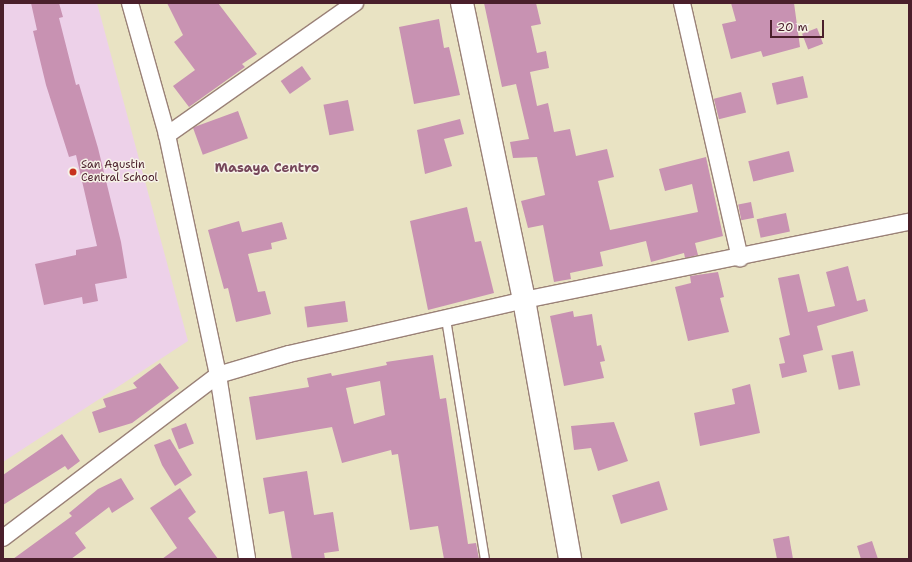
<!DOCTYPE html>
<html>
<head>
<meta charset="utf-8">
<style>
	body { margin:0 }
	#map { position:relative; width:912px; height:562px; overflow:hidden; background:#e9e3c3; font-family:"Shantell Sans",sans-serif }
	div>[style] { position:absolute }
	.built>* { inset:0; background:#edd1e9 }
	.building>* { inset:0; background:#c892b2; transform-origin:0 0 }
	.roads { filter:drop-shadow(1px 0 #9a8177) drop-shadow(-1px 0 #9a8177) drop-shadow(0 1px #9a8177) drop-shadow(0 -1px #9a8177) }
	.lane>* { height:8px; margin:-4px; padding:0 4px; transform-origin:4px; border-radius:4px; background:#fff }
	.street>* { height:16px; margin:-8px; padding:0 8px; transform-origin:8px; border-radius:8px; background:#fff }
	.secondary>* { height:22px; margin:-11px; padding:0 11px; transform-origin:11px; border-radius:11px; background:#fff }
	.dots>* { width:11px; height:11px; translate:-50% -50%; box-sizing:border-box; border:2px solid #f7f3e8; border-radius:50% }
	span { translate:-50% -50%; white-space:nowrap; text-align:center; line-height:1.15; -webkit-text-stroke:3px #f7f3e8; paint-order:stroke }
	.poi-label { font-size:11px; color:#4a1f2b }
	.left { translate:0 -50%; text-align:left }
	.quarter-label { font-size:13px; color:#76475a; font-weight:700 }
	.frame { position:absolute; inset:0; border:4px solid #4a1f2b; pointer-events:none }
	.scale { position:absolute; left:770px; top:20px; width:54px; height:18px; box-sizing:border-box; border:2px solid #4a1f2b; border-top:0; padding-left:5px; font-size:12px; line-height:14px; white-space:nowrap; color:#4a1f2b; -webkit-text-stroke:3px #f7f3e8; paint-order:stroke }
</style>
</head>
<body>
<div id="map">
	<div class="built">
		<i style="clip-path:polygon(3px 3px,97px 3px,188px 341px,3px 462px)"></i>
	</div>
	<div class="building">
		<i style="clip-path:polygon(31px 3px,59px 3px,63px 17px,59px 18px,76px 85px,79px 84px,98px 148px,121px 242px,127px 278px,95px 284px,98px 301px,83px 304px,82px 297px,44px 305px,35px 264px,76px 255px,76px 250px,97px 246px,76px 155px,69px 157px,46px 85px,33px 31px,37px 30px)"></i>
		<i style="clip-path:polygon(167px 3px,218px 3px,257px 54px,242px 64px,245px 67px,189px 107px,173px 86px,195px 70px,174px 42px,183px 35px)"></i>
		<i style="clip-path:polygon(484px 3px,536px 3px,541px 24px,531px 26px,537px 53px,546px 51px,549px 68px,530px 72px,537px 106px,548px 103px,554px 132px,570px 129px,576px 156px,607px 149px,614px 177px,598px 181px,610px 230px,698px 212px,692px 184px,665px 191px,659px 169px,706px 157px,723px 236px,695px 243px,698px 255px,685px 258px,684px 253px,651px 262px,646px 241px,600px 252px,603px 266px,570px 273px,571px 279px,554px 282px,543px 225px,528px 228px,521px 201px,545px 195px,537px 157px,513px 158px,510px 142px,529px 139px,516px 84px,502px 87px)"></i>
		<i style="clip-path:polygon(731px 3px,794px 3px,800px 47px,763px 57px,761px 51px,731px 59px,722px 24px,736px 21px)"></i>
		<i style="clip-path:polygon(439px 19px,444px 48px,449px 47px,460px 95px,414px 104px,399px 27px)"></i>
		<i style="left:817px;top:28px;width:17px;height:16px;rotate:69deg"></i>
		<i style="left:302px;top:66px;width:16px;height:26px;rotate:55deg"></i>
		<i style="left:803px;top:76px;width:22px;height:32px;rotate:77deg"></i>
		<i style="left:741px;top:92px;width:21px;height:28px;rotate:76deg"></i>
		<i style="left:348px;top:100px;width:31px;height:25px;rotate:79deg"></i>
		<i style="left:238px;top:111px;width:29px;height:48px;rotate:70deg"></i>
		<i style="clip-path:polygon(460px 119px,464px 134px,444px 139px,452px 166px,425px 174px,417px 130px)"></i>
		<i style="left:789px;top:151px;width:21px;height:42px;rotate:76deg"></i>
		<i style="left:751px;top:202px;width:16px;height:13px;rotate:79deg"></i>
		<i style="clip-path:polygon(467px 207px,475px 242px,481px 241px,494px 293px,428px 310px,410px 221px)"></i>
		<i style="left:786px;top:213px;width:19px;height:30px;rotate:78deg"></i>
		<i style="clip-path:polygon(239px 221px,242px 232px,282px 222px,287px 239px,271px 243px,272px 249px,248px 254px,258px 292px,265px 291px,271px 314px,236px 322px,228px 288px,224px 289px,208px 230px)"></i>
		<i style="clip-path:polygon(848px 266px,857px 301px,865px 299px,868px 311px,817px 326px,823px 350px,803px 355px,807px 372px,782px 378px,779px 364px,785px 363px,779px 338px,790px 335px,778px 278px,799px 274px,808px 312px,835px 306px,826px 272px)"></i>
		<i style="clip-path:polygon(718px 272px,724px 297px,720px 298px,729px 332px,688px 341px,675px 287px,691px 283px,690px 276px)"></i>
		<i style="left:345px;top:301px;width:21px;height:41px;rotate:82deg"></i>
		<i style="clip-path:polygon(573px 311px,574px 317px,592px 314px,597px 346px,601px 345px,605px 361px,600px 362px,604px 378px,564px 386px,550px 316px)"></i>
		<i style="left:853px;top:351px;width:35px;height:22px;rotate:78deg"></i>
		<i style="clip-path:polygon(evenodd,433px 355px,440px 399px,446px 398px,468px 544px,476px 543px,479px 559px,444px 559px,438px 526px,410px 530px,398px 454px,392px 455px,391px 450px,342px 463px,332px 427px,256px 440px,249px 397px,309px 387px,307px 378px,331px 373px,332px 376px,387px 365px,386px 362px,433px 355px,380px 381px,385px 415px,354px 424px,346px 388px,380px 381px)"></i>
		<i style="clip-path:polygon(160px 363px,179px 388px,132px 423px,99px 433px,92px 412px,106px 407px,103px 399px,137px 388px,133px 383px)"></i>
		<i style="clip-path:polygon(750px 384px,760px 433px,700px 446px,694px 413px,735px 404px,732px 389px)"></i>
		<i style="clip-path:polygon(614px 422px,628px 461px,598px 471px,591px 448px,574px 450px,571px 426px)"></i>
		<i style="left:186px;top:423px;width:22px;height:16px;rotate:69deg"></i>
		<i style="clip-path:polygon(62px 434px,80px 461px,68px 470px,65px 466px,3px 505px,3px 475px)"></i>
		<i style="clip-path:polygon(170px 439px,192px 475px,175px 486px,162px 465px,154px 445px)"></i>
		<i style="clip-path:polygon(307px 471px,314px 515px,333px 512px,339px 551px,324px 553px,325px 559px,292px 559px,284px 511px,269px 514px,263px 478px)"></i>
		<i style="clip-path:polygon(121px 478px,134px 499px,112px 513px,109px 507px,75px 533px,86px 548px,71px 559px,13px 559px,72px 516px,69px 513px,98px 489px)"></i>
		<i style="left:659px;top:481px;width:30px;height:49px;rotate:73deg"></i>
		<i style="clip-path:polygon(180px 488px,196px 512px,188px 518px,218px 559px,162px 559px,177px 548px,150px 508px)"></i>
		<i style="clip-path:polygon(789px 536px,793px 559px,777px 559px,773px 539px)"></i>
		<i style="clip-path:polygon(872px 541px,878px 559px,861px 559px,857px 546px)"></i>
	</div>
	<div class="roads">
		<div class="lane">
			<i style="left:446px;top:319px;width:243px;rotate:80.8deg"></i>
		</div>
		<div class="street">
			<i style="left:130px;top:3px;width:137px;rotate:74.3deg"></i>
			<i style="left:167px;top:135px;width:245px;rotate:78deg"></i>
			<i style="left:218px;top:375px;width:186px;rotate:81deg"></i>
			<i style="left:682px;top:3px;width:262px;rotate:77.2deg"></i>
			<i style="left:167px;top:135px;width:230px;rotate:-35.1deg"></i>
			<i style="left:3px;top:538px;width:270px;rotate:-37.2deg"></i>
			<i style="left:218px;top:375px;width:74px;rotate:-16.5deg"></i>
			<i style="left:289px;top:354px;width:241px;rotate:-12.9deg"></i>
			<i style="left:524px;top:300px;width:393px;rotate:-11.5deg"></i>
		</div>
		<div class="secondary">
			<i style="left:462px;top:3px;width:303px;rotate:78.2deg"></i>
			<i style="left:524px;top:300px;width:263px;rotate:79.9deg"></i>
		</div>
	</div>
	<div class="dots">
		<i style="left:73px;top:172px;background:#c8321e"></i>
	</div>
	<div class="poi-label">
		<span class="left" style="left:81px;top:172px">San Agustin<br>Central School</span>
	</div>
	<div class="quarter-label">
		<span style="left:267px;top:168px">Masaya Centro</span>
	</div>
	<div class="frame"></div>
	<div class="scale">20 m</div>
</div>
</body>
</html>
